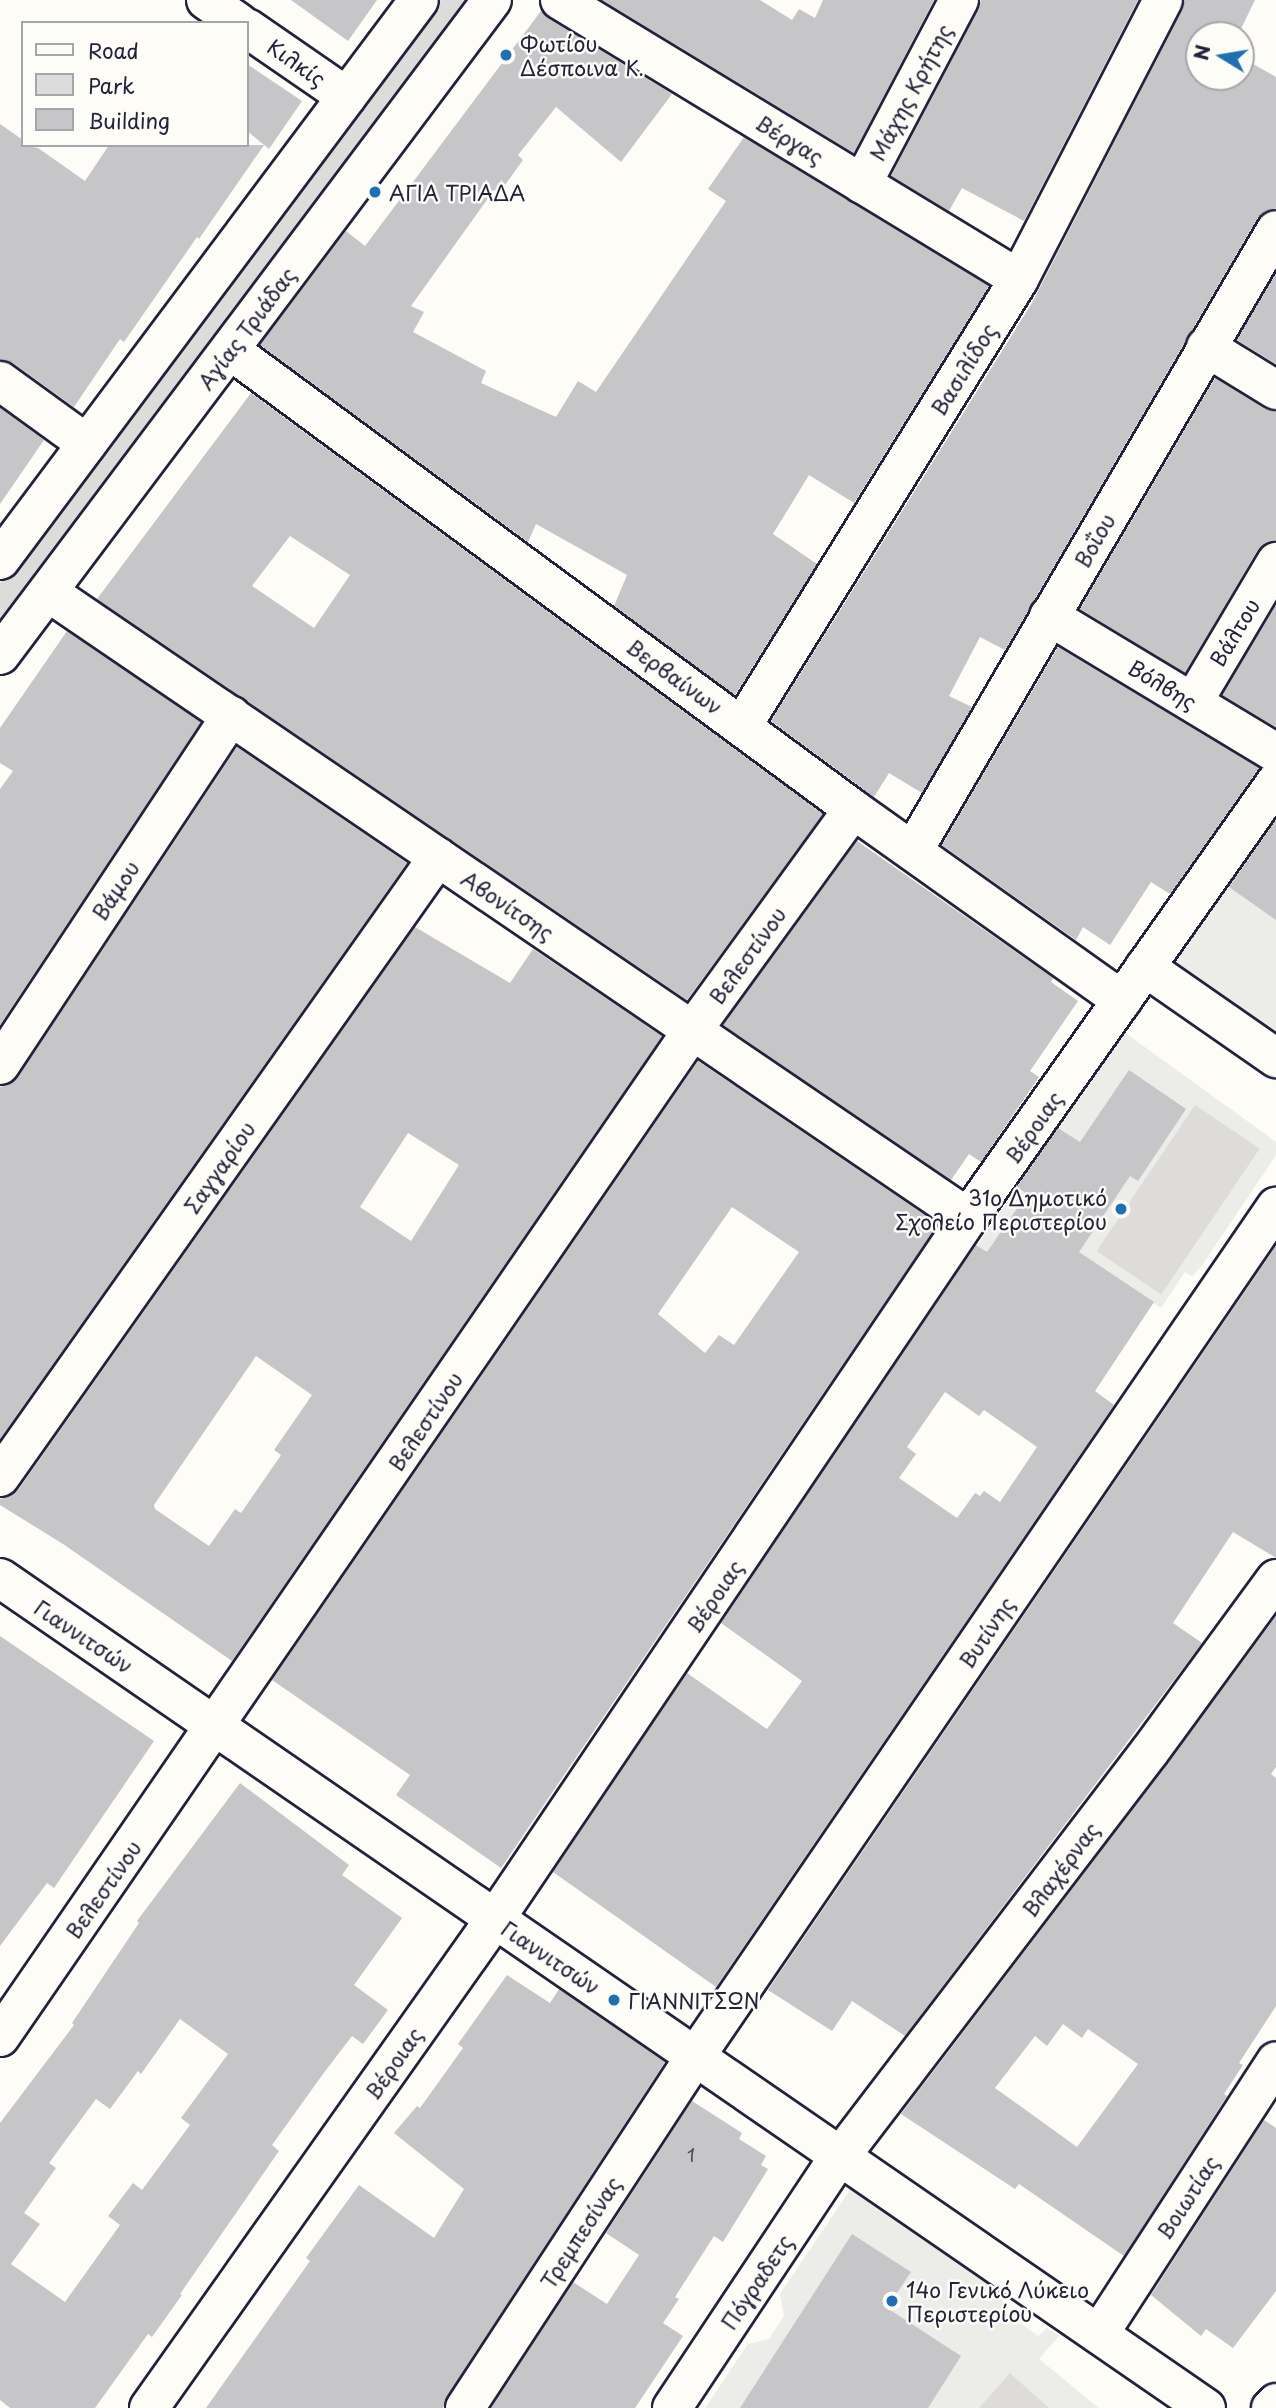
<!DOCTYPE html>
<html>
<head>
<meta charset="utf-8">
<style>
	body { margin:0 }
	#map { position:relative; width:1276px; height:2408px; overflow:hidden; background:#fdfcf7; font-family:"Playpen Sans",sans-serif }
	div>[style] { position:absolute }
	.built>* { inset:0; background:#ecece9 }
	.green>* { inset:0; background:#dddcdb; transform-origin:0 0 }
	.building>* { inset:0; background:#c6c6c8 }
	.roads { filter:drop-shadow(2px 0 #22223b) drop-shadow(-2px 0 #22223b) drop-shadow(0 2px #22223b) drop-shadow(0 -2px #22223b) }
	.minor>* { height:38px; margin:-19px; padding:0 19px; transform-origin:19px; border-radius:19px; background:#fdfcf7 }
	.tertiary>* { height:38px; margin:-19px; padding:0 19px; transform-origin:19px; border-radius:19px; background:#fdfcf7 }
	.secondary>* { height:38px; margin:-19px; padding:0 19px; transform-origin:19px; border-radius:19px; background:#fdfcf7 }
	.dots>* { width:19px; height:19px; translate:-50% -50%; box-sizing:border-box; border:4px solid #fdfcf7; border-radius:50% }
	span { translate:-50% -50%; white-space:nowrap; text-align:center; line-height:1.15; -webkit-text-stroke:5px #fdfcf7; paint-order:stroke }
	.number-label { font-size:18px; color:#4b4b5e }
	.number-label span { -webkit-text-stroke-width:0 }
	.poi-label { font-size:21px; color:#22223b }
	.left { translate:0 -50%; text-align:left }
	.right { translate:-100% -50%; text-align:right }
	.street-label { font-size:21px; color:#22223b }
	.legend { position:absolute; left:21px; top:21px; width:228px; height:126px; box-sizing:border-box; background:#fdfcf7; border:2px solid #a5a5ac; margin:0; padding:9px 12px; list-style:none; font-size:21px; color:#22223b }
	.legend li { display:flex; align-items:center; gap:14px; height:35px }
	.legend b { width:35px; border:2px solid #a5a5ac }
	.north { position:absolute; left:1185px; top:21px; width:70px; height:70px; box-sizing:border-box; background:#fdfcf7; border:2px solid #a5a5ac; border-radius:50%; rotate:281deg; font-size:19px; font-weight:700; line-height:28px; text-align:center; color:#22223b }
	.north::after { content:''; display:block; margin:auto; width:24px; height:32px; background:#1f6fb2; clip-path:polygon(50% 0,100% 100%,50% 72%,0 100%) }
</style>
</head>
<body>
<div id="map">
	<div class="built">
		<i style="clip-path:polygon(1276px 803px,1276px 1035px,1165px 958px)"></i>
		<i style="clip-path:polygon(1124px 1032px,1276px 1142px,1276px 1155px,1203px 1264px,1192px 1276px,1185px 1272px,1161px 1308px,1153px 1303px,1095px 1391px,950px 1285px)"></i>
		<i style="clip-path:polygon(852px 2187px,1004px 2294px,1001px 2309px,1038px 2336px,1047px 2328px,1059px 2336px,1039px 2359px,1099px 2408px,705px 2408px,748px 2344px,769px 2339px,784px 2316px,780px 2294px)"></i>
	</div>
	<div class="green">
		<i style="clip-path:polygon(441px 0,467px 0,0 622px,0 583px)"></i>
		<i style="left:1195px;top:1105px;width:78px;height:176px;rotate:34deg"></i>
		<i style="clip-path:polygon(1010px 2373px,1049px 2408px,979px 2408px)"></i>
	</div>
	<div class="building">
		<i style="clip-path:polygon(291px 0,377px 0,348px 41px)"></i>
		<i style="clip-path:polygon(602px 0,760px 0,792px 20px,799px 9px,815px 18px,823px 0,934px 0,854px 153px)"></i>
		<i style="clip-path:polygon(981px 0,1138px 0,1024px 221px,962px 188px,949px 211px,891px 176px,978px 10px)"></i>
		<i style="clip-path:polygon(1185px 0,1255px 0,1238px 35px,1199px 35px,1199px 77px,1241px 77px,1241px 57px,1276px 77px,1276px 208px,1266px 211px,1257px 219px,1005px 650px,980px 637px,949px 696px,972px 707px,922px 793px,889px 773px,874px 797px,771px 721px,1032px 303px,1182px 10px)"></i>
		<i style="clip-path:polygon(541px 11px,549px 19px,672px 94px,621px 162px,556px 107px,518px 155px,523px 160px,499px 193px,494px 190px,411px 306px,424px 312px,413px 332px,486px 371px,481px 383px,556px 417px,578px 381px,596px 392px,726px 201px,708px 189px,744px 137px,989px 286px,854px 503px,809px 475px,773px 534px,817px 564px,735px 695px,614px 606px,627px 575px,536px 524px,528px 542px,260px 345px,346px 231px,365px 246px)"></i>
		<i style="clip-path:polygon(247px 64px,302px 101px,269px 149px,247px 131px)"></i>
		<i style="clip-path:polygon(0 124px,23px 140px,23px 145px,38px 148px,85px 181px,109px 145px,264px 145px,199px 239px,197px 237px,124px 342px,120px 339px,74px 407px,13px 363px,0 360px)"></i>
		<i style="clip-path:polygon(1276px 273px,1276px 364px,1237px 340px)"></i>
		<i style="clip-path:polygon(1215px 378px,1265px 409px,1276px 412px,1276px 540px,1265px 543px,1257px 551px,1185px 673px,1080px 609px)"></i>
		<i style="clip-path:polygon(evenodd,251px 393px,823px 814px,687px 1000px,97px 599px,251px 393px,290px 536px,350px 575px,314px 628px,252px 586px,290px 536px)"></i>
		<i style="clip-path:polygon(0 408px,44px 440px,0 504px)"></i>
		<i style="clip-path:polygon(1276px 605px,1276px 727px,1222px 695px)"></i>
		<i style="clip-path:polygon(67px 631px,201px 722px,0 1025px,0 789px,13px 771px,0 763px,0 728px)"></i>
		<i style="clip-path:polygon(1058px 647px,1259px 768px,1170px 894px,1151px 882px,1110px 945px,1083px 927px,1076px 940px,942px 845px)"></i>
		<i style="clip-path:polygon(237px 747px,407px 863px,0 1439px,0 1087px,10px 1084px,18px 1077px)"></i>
		<i style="clip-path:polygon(1276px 820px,1276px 920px,1229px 887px)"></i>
		<i style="clip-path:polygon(857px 841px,1053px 978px,1051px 982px,1078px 1001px,1030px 1071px,1039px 1077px,981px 1162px,969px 1154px,951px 1180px,723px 1025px)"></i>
		<i style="clip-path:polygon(evenodd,415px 927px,510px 983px,533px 949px,662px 1036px,232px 1661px,63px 1544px,0 1505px,0 1499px,10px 1496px,18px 1490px,415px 927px,408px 1133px,459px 1165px,411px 1241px,360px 1207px,408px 1133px,415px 927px,256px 1356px,312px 1395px,274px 1450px,281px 1455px,241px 1513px,235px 1509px,209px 1546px,155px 1509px,154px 1505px,256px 1356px)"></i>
		<i style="clip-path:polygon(evenodd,698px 1061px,938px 1224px,501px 1868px,396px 1795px,410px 1775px,272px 1680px,698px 1061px,732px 1207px,799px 1252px,734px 1345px,719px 1335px,705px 1353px,658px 1314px,732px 1207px)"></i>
		<i style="clip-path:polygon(evenodd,1129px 1070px,1186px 1109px,1138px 1181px,1130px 1176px,1079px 1252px,1154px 1302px,1095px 1391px,1114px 1405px,716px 1987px,553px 1872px,687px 1673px,767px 1729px,802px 1681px,721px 1623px,976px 1245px,987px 1252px,1027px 1194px,1017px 1187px,1058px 1128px,1080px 1142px,1129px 1070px,945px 1392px,979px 1416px,984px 1410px,1037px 1447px,1000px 1502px,984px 1491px,980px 1496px,975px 1493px,957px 1518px,899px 1478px,916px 1454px,907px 1447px,945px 1392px)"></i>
		<i style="clip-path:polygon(1276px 1246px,1276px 1558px,1233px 1532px,1173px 1623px,1202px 1643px,905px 2036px,852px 2001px,832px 2031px,768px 1990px)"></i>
		<i style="clip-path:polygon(evenodd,1276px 1616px,1276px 1767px,1271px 1774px,1276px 1778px,1276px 2006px,1239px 2063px,1243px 2065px,1224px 2094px,1227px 2096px,1124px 2256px,1019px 2184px,1015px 2189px,901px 2114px,1167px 1764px,1276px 1616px,1063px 2024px,1082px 2038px,1088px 2029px,1138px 2064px,1077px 2147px,995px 2088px,1035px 2036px,1047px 2046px,1063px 2024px)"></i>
		<i style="clip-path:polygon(0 1636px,154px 1741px,54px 1888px,47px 1883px,0 1946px)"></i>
		<i style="clip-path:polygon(evenodd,240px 1783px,349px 1865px,342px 1875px,402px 1918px,354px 1985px,388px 2010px,363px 2044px,352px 2036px,323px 2074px,272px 2145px,279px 2151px,180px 2294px,182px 2295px,152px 2337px,148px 2334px,95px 2408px,10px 2408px,0 2400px,0 2123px,74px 2025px,72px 2023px,139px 1923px,137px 1921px,240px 1783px,180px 2019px,228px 2054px,181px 2118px,190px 2125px,142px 2190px,133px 2183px,108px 2216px,120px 2225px,65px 2302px,11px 2264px,40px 2224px,24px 2213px,56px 2168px,49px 2163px,96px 2099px,110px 2109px,138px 2071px,141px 2074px,180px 2019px)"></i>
		<i style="clip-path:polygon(507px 1975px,550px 2003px,559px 1989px,665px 2062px,447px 2396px,443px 2408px,206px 2408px,310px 2261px,306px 2258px,359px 2185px,434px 2238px,464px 2189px,394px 2133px,417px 2106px,420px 2108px,463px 2048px,458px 2044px)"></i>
		<i style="clip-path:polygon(692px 2101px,742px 2133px,739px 2139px,766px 2156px,761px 2165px,768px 2169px,723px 2242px,714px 2236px,675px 2297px,679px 2299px,663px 2323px,683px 2336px,635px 2408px,491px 2408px,573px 2282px,607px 2304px,639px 2255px,606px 2233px)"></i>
		<i style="clip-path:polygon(1264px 2120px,1276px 2128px,1276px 2291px,1233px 2348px,1206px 2329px,1201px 2336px,1151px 2295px)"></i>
		<i style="clip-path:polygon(852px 2234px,911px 2272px,887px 2308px,961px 2356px,928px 2408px,740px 2408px)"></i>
	</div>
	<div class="roads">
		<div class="minor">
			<i style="left:206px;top:0;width:40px;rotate:34.9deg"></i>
			<i style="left:560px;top:0;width:537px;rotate:31.29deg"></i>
			<i style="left:247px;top:28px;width:121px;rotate:34.6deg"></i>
			<i style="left:862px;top:184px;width:208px;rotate:-62.2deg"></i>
			<i style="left:1206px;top:347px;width:82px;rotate:31.6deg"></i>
			<i style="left:230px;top:350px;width:774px;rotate:36.38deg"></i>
			<i style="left:853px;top:809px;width:330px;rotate:35.4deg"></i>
			<i style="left:0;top:381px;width:107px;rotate:35.9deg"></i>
			<i style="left:48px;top:592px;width:1113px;rotate:34.23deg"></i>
			<i style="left:1049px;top:616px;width:265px;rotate:31.1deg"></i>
			<i style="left:1193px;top:702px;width:163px;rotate:-59.3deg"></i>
			<i style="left:742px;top:726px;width:526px;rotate:-58.21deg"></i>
			<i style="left:1019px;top:279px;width:314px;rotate:-62.7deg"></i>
			<i style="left:913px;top:851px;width:719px;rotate:-59.69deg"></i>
			<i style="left:1145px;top:967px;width:160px;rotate:34.8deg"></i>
			<i style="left:0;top:1065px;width:419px;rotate:-56.5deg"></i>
			<i style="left:0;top:1477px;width:759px;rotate:-54.76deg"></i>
			<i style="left:0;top:1578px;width:1464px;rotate:34.54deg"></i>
			<i style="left:0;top:2037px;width:1221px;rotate:-55.48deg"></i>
			<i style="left:692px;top:1031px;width:274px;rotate:-54deg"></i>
			<i style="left:1099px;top:2334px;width:325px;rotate:-57deg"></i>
			<i style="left:149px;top:2408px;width:599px;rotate:-54.72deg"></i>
			<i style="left:495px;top:1919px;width:846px;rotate:-55.99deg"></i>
			<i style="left:968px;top:1218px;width:534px;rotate:-54.76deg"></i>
			<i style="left:465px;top:2408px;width:420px;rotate:-56.8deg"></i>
			<i style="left:695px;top:2057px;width:1030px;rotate:-55.65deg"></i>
			<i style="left:672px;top:2408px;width:291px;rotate:-56.4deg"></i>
			<i style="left:833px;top:2166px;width:522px;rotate:-52.63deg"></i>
			<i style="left:1150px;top:1751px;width:213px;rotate:-53.8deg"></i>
		</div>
		<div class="tertiary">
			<i style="left:0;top:560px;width:699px;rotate:-53.2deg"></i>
			<i style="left:0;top:655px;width:819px;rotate:-53.09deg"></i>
		</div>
		<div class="secondary">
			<i style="left:1271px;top:2408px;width:7px;rotate:-45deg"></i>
		</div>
	</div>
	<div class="dots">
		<i style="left:506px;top:55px;background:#1f6fb2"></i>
		<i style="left:375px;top:192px;background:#1f6fb2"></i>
		<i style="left:1121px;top:1209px;background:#1f6fb2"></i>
		<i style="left:614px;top:2000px;background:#1f6fb2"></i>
		<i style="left:892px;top:2301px;background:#1f6fb2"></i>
	</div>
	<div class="number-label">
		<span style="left:691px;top:2155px">1</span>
	</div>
	<div class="poi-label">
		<span class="left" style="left:520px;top:55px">Φωτίου<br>Δέσποινα Κ.</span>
		<span class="left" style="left:389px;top:192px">ΑΓΙΑ ΤΡΙΑΔΑ</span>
		<span class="right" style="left:1107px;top:1209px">31ο Δημοτικό<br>Σχολείο Περιστερίου</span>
		<span class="left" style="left:628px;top:2000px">ΓΙΑΝΝΙΤΣΩΝ</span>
		<span class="left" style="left:906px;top:2301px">14ο Γενικό Λύκειο<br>Περιστερίου</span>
	</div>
	<div class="street-label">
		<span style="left:297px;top:62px;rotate:35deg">Κιλκίς</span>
		<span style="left:910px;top:92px;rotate:-62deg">Μάχης Κρήτης</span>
		<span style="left:790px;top:139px;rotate:31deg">Βέργας</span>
		<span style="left:246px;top:328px;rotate:-53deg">Αγίας Τριάδας</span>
		<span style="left:963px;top:369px;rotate:-58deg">Βασιλίδος</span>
		<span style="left:1094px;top:540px;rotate:-60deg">Βοΐου</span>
		<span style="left:1234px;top:632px;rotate:-59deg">Βάλτου</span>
		<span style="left:675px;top:676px;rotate:36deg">Βερβαίνων</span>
		<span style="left:1163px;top:684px;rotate:31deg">Βόλβης</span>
		<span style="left:115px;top:890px;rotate:-56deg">Βάμου</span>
		<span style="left:508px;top:905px;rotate:34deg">Αβονίτσης</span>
		<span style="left:747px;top:955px;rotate:-54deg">Βελεστίνου</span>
		<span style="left:1033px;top:1127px;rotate:-55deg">Βέροιας</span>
		<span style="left:219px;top:1167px;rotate:-55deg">Σαγγαρίου</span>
		<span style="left:425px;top:1421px;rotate:-56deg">Βελεστίνου</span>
		<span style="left:714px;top:1596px;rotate:-56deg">Βέροιας</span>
		<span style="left:986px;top:1632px;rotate:-56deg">Βυτίνης</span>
		<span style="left:84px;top:1636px;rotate:34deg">Γιαννιτσών</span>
		<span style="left:1060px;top:1869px;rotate:-53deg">Βλαχέρνας</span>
		<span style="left:103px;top:1889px;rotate:-55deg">Βελεστίνου</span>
		<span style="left:551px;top:1957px;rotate:34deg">Γιαννιτσών</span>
		<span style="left:393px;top:2063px;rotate:-55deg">Βέροιας</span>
		<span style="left:1187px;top:2197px;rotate:-57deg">Βοιωτίας</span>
		<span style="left:580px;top:2232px;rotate:-57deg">Τρεμπεσίνας</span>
		<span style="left:756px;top:2282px;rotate:-56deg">Πόγραδετς</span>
	</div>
	<ul class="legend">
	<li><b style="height:9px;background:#fdfcf7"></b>Road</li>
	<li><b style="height:19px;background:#dddcdb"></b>Park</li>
	<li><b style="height:19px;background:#c6c6c8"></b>Building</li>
	</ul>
	<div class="north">N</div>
</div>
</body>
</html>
